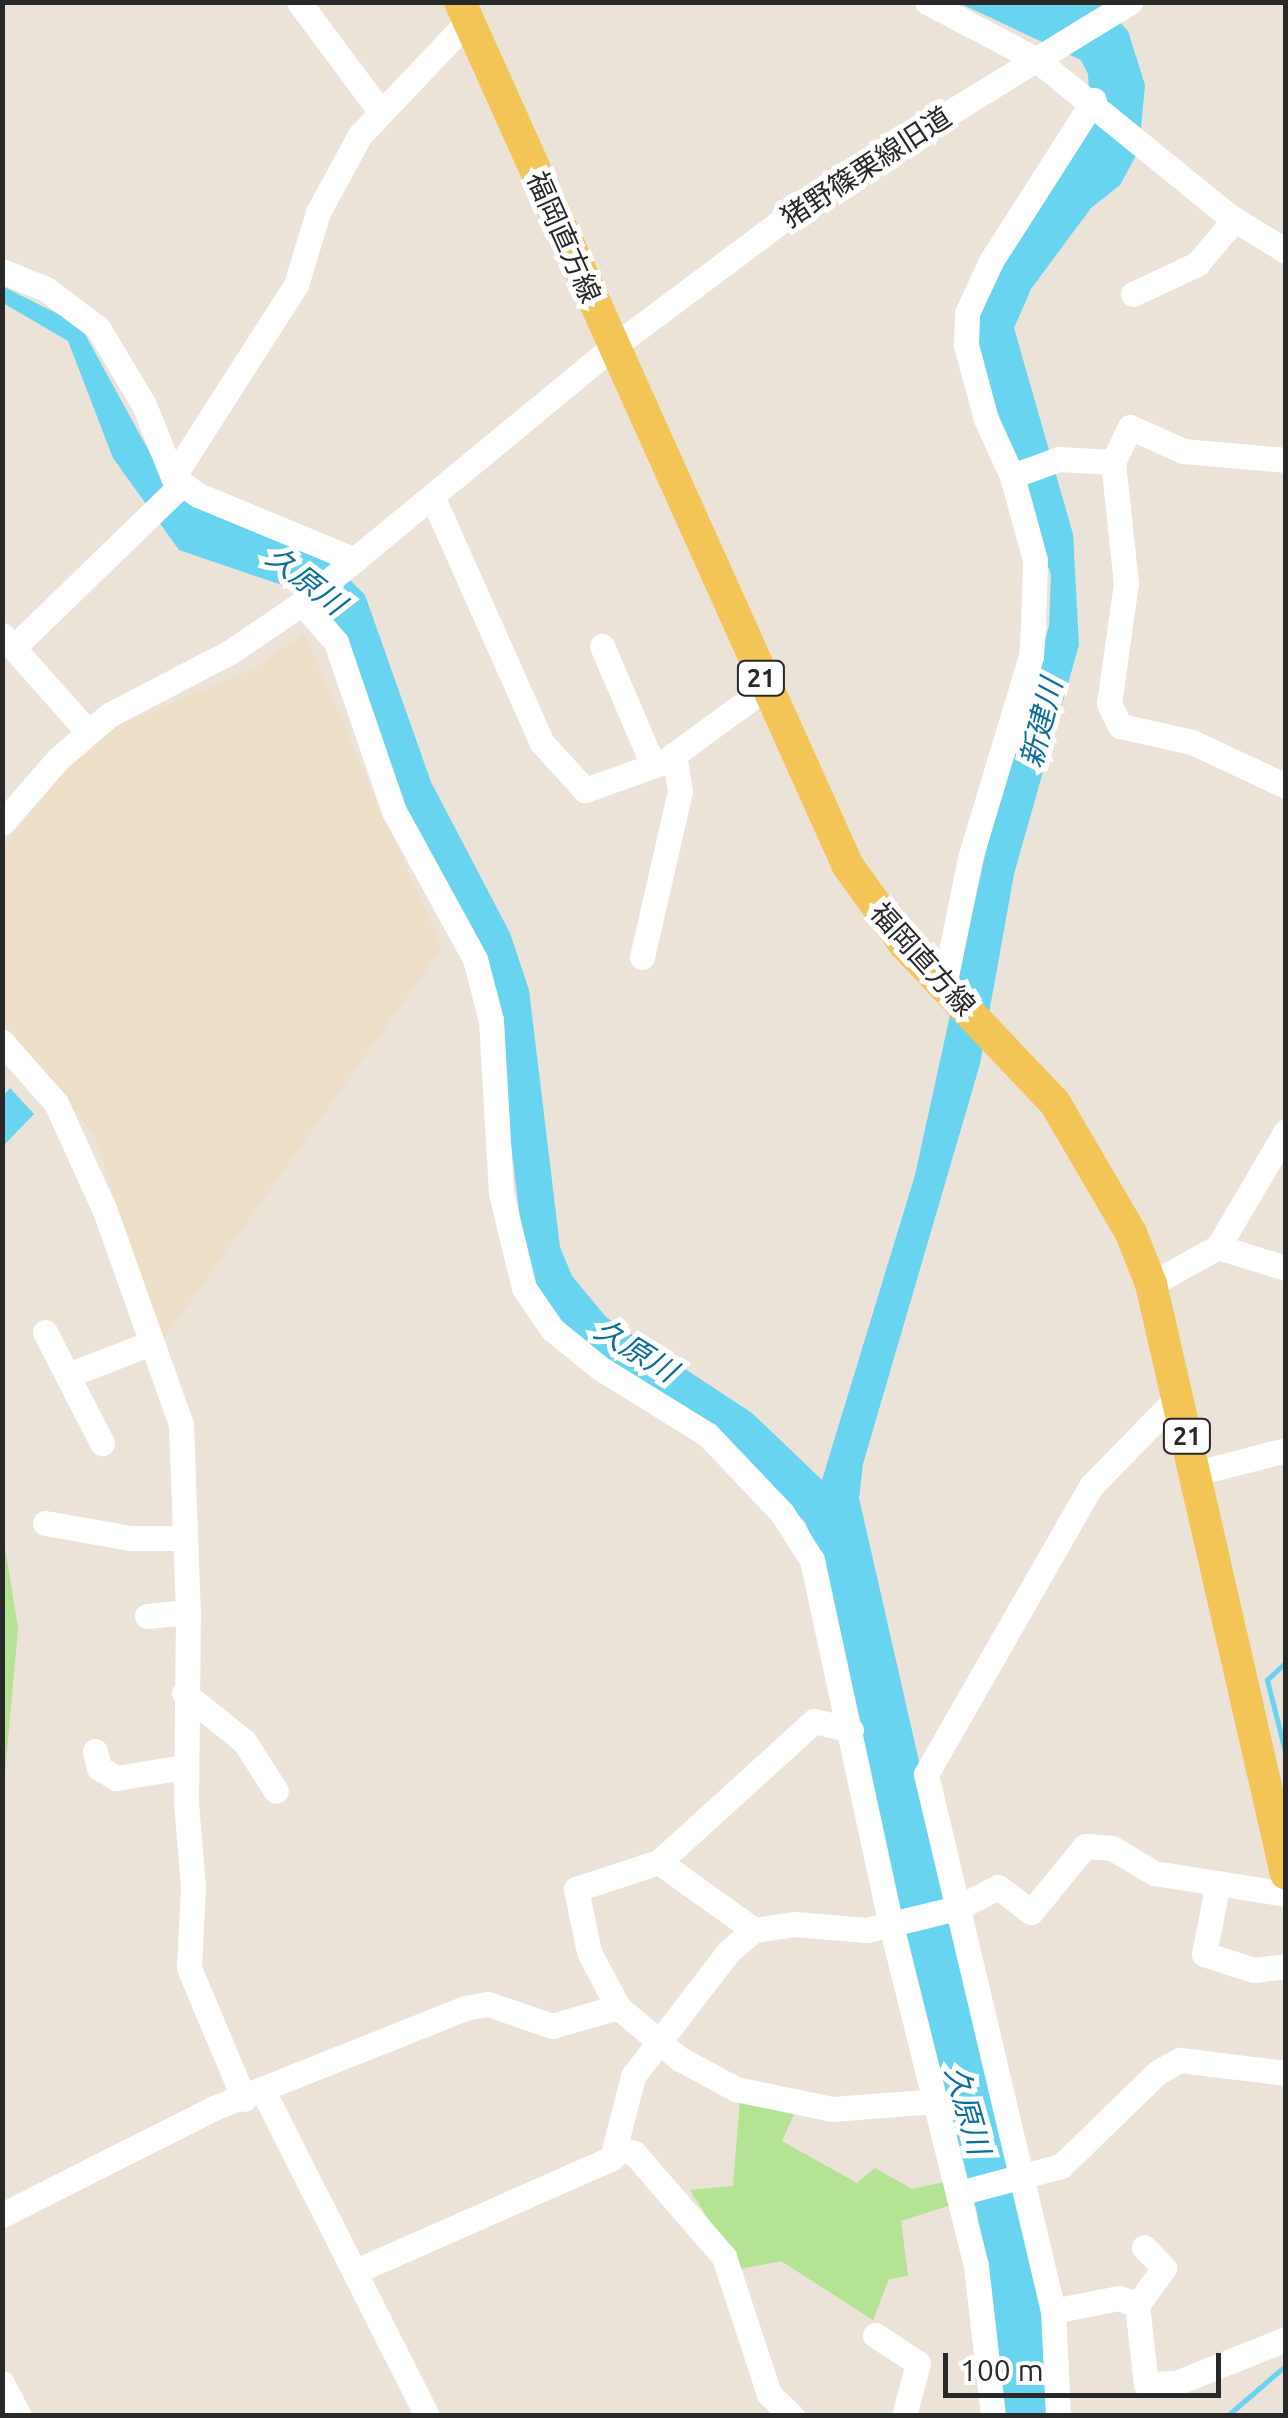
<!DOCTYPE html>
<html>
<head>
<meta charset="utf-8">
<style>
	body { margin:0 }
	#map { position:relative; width:1288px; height:2418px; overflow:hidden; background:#ebe2d8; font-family:Ubuntu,"Noto Sans JP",sans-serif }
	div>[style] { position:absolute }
	.education>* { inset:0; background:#eddec7 }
	.green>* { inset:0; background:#b3e393 }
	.water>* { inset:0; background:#68d4f0 }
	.stream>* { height:5px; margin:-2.5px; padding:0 2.5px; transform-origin:2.5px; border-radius:2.5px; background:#68d4f0 }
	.minor>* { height:25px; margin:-12.5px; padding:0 12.5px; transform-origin:12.5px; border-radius:12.5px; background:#fff }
	.major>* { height:32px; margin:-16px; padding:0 16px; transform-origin:16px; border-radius:16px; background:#f3c456 }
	span { translate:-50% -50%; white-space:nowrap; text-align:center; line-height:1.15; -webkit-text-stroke:10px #fff; paint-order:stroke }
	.shield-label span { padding:2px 8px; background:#fff; border:2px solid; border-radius:8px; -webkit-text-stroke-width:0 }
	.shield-label { font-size:25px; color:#282828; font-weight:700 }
	.street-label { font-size:28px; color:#282828 }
	.water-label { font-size:30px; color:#0b7098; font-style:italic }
	.frame { position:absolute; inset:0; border:5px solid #282828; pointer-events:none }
	.scale { position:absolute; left:943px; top:2353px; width:278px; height:45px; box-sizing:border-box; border:5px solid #282828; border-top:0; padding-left:12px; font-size:30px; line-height:35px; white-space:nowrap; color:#282828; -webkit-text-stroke:8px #fff; paint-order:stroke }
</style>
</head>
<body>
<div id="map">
	<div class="education">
		<i style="clip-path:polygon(304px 634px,442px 948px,161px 1343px,95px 1136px,3px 1023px,2px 847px,77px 756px,119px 725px,253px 669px)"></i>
	</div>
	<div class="green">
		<i style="clip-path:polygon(2px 1529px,18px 1628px,3px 1795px,2px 1795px)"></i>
		<i style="clip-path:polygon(740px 2099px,794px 2114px,782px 2141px,857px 2183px,875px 2168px,912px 2189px,949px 2181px,954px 2204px,901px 2221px,908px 2276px,889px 2279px,873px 2320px,781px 2261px,740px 2269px,690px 2190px,733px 2186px)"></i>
	</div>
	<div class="water">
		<i style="clip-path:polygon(959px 3px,1102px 3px,1128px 31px,1145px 85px,1139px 150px,1120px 185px,1091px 208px,1031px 289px,1014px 328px,1073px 534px,1079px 645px,1014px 874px,980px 1064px,863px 1464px,859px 1498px,1047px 2323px,1051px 2415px,1003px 2415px,977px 2212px,936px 2069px,821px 1559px,805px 1522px,714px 1429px,605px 1361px,560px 1321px,534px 1285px,522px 1236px,490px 969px,409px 817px,329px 618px,291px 588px,179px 550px,113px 458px,68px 341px,3px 303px,2px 286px,80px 325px,162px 475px,327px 557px,365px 595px,431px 782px,510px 933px,529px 990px,560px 1247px,572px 1276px,606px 1317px,752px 1413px,822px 1480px,915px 1175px,1002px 778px,1049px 626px,1051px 575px,977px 355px,976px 310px,1091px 121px,1088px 74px,1081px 60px)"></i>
		<i style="clip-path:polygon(10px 1088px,34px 1114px,3px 1146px,3px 1096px)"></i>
	</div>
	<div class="stream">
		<i style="left:1286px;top:1662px;width:26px;rotate:137deg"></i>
		<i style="left:1267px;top:1680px;width:77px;rotate:75.8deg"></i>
		<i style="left:1227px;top:2416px;width:78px;rotate:-40.8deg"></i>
	</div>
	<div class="minor">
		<i style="left:299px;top:2px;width:136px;rotate:53.4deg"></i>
		<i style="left:927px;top:2px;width:124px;rotate:27.8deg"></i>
		<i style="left:1037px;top:60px;width:247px;rotate:39.1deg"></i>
		<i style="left:1229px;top:216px;width:67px;rotate:31.6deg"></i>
		<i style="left:2px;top:271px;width:48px;rotate:22.2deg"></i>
		<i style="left:46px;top:289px;width:65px;rotate:36.9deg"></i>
		<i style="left:98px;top:328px;width:90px;rotate:59.1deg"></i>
		<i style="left:144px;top:405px;width:78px;rotate:68.1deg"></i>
		<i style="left:173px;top:477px;width:31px;rotate:36deg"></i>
		<i style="left:198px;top:495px;width:170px;rotate:22.5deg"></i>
		<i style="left:1133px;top:294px;width:71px;rotate:-25.1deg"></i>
		<i style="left:1197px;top:264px;width:57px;rotate:-49.9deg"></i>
		<i style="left:1286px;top:460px;width:103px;rotate:-175deg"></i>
		<i style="left:1183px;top:451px;width:58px;rotate:-155.6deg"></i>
		<i style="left:1130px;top:427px;width:39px;rotate:116deg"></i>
		<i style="left:1113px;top:462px;width:122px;rotate:83.9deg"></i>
		<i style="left:1126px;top:583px;width:122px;rotate:98deg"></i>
		<i style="left:1109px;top:704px;width:25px;rotate:63deg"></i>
		<i style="left:1120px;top:726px;width:74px;rotate:12.5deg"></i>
		<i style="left:1192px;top:742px;width:104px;rotate:25.1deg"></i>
		<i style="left:1012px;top:476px;width:50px;rotate:-19.9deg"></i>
		<i style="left:1059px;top:459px;width:54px;rotate:3.2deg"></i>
		<i style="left:173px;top:477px;width:228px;rotate:-57.4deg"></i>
		<i style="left:296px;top:285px;width:76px;rotate:-73.2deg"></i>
		<i style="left:318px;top:212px;width:88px;rotate:-61.4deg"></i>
		<i style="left:360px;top:135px;width:157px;rotate:-46.5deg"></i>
		<i style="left:432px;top:496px;width:270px;rotate:66deg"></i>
		<i style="left:542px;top:743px;width:64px;rotate:47.5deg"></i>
		<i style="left:585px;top:790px;width:84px;rotate:-19.5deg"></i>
		<i style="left:664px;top:762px;width:125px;rotate:-36.2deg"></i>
		<i style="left:302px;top:603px;width:52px;rotate:48.9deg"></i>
		<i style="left:336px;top:642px;width:179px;rotate:71.1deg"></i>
		<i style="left:394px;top:811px;width:169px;rotate:61.3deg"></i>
		<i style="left:475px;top:959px;width:63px;rotate:75.3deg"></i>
		<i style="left:491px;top:1020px;width:173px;rotate:86.7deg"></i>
		<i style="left:501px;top:1193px;width:98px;rotate:76.4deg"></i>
		<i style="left:524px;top:1288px;width:50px;rotate:55.7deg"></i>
		<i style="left:552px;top:1329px;width:62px;rotate:39.1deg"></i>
		<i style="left:600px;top:1368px;width:127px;rotate:31.8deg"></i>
		<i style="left:708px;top:1435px;width:108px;rotate:46.5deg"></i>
		<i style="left:782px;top:1513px;width:56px;rotate:57.4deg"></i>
		<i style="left:812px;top:1560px;width:373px;rotate:77.8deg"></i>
		<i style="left:891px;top:1925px;width:351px;rotate:76deg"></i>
		<i style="left:976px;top:2266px;width:151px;rotate:83.5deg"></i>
		<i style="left:2px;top:635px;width:130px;rotate:48.4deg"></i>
		<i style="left:602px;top:646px;width:129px;rotate:66.8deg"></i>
		<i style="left:14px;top:647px;width:234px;rotate:-44.1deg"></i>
		<i style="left:2px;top:823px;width:85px;rotate:-48.8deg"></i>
		<i style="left:58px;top:759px;width:67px;rotate:-40.8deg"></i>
		<i style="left:109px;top:715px;width:136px;rotate:-27.5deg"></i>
		<i style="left:230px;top:652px;width:87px;rotate:-34.2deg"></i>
		<i style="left:302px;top:603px;width:403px;rotate:-39.5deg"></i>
		<i style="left:613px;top:347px;width:259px;rotate:-36.8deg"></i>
		<i style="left:820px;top:192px;width:364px;rotate:-31.5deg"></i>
		<i style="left:642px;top:957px;width:170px;rotate:-77.1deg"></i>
		<i style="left:680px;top:791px;width:37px;rotate:-99deg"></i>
		<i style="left:944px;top:986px;width:131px;rotate:-78.5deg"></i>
		<i style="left:970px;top:858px;width:211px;rotate:-73.2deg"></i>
		<i style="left:1031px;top:656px;width:29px;rotate:-86deg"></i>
		<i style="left:1033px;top:627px;width:67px;rotate:-88.3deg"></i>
		<i style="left:1035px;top:560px;width:87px;rotate:-105.3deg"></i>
		<i style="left:1012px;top:476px;width:63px;rotate:-114.5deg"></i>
		<i style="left:986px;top:419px;width:77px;rotate:-105.1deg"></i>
		<i style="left:966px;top:345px;width:32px;rotate:-88deg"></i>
		<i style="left:967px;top:313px;width:57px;rotate:-65.2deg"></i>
		<i style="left:991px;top:261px;width:191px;rotate:-57.4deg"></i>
		<i style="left:2px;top:1042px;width:81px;rotate:48.5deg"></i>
		<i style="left:56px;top:1103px;width:119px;rotate:65.6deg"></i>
		<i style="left:105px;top:1211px;width:226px;rotate:70.4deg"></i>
		<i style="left:181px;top:1424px;width:188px;rotate:87.9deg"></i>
		<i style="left:188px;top:1612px;width:190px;rotate:90.6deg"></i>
		<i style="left:186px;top:1802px;width:86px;rotate:85.3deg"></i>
		<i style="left:193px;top:1888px;width:80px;rotate:92.9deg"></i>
		<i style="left:189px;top:1968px;width:142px;rotate:67.2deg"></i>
		<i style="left:1218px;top:1247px;width:71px;rotate:17.2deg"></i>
		<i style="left:1151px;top:1284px;width:77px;rotate:-28.9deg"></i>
		<i style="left:1218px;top:1247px;width:134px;rotate:-59.6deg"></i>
		<i style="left:45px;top:1332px;width:125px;rotate:62.8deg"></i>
		<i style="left:71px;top:1374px;width:86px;rotate:-21.2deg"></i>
		<i style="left:1196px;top:1473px;width:93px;rotate:-14.3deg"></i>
		<i style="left:45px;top:1523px;width:86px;rotate:10deg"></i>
		<i style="left:130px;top:1538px;width:54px"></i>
		<i style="left:147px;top:1616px;width:41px;rotate:-5.6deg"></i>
		<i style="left:184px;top:1693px;width:77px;rotate:38.7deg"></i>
		<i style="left:244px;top:1741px;width:59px;rotate:57.4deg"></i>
		<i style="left:851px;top:1730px;width:38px;rotate:-166deg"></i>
		<i style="left:814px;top:1721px;width:210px;rotate:137.7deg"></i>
		<i style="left:659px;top:1862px;width:87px;rotate:162deg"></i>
		<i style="left:576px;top:1889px;width:64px;rotate:78.3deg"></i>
		<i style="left:589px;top:1952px;width:62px;rotate:62.2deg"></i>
		<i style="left:618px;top:2007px;width:81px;rotate:40deg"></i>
		<i style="left:680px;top:2059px;width:64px;rotate:28.2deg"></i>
		<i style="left:736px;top:2089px;width:98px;rotate:11.8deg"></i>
		<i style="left:832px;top:2109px;width:103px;rotate:-4.4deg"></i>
		<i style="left:95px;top:1751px;width:17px;rotate:77deg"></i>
		<i style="left:99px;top:1768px;width:20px;rotate:30deg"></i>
		<i style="left:116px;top:1778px;width:70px;rotate:-9.1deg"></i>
		<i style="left:659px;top:1862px;width:117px;rotate:35.6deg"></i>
		<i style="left:1218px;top:1883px;width:72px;rotate:101.2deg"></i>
		<i style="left:1204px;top:1954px;width:52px;rotate:17.7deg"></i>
		<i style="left:1254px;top:1970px;width:32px;rotate:-7deg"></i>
		<i style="left:264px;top:2093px;width:362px;rotate:63.2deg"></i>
		<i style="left:618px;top:2148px;width:17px;rotate:17deg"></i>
		<i style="left:634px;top:2153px;width:138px;rotate:49.1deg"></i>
		<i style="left:724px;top:2257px;width:144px;rotate:71.8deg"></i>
		<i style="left:769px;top:2394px;width:32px;rotate:44deg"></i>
		<i style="left:959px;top:2193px;width:106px;rotate:-14.8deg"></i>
		<i style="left:1061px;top:2166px;width:135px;rotate:-44.1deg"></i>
		<i style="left:1158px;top:2072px;width:25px;rotate:-29deg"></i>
		<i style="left:1180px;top:2060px;width:107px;rotate:7deg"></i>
		<i style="left:2px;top:2215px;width:237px;rotate:-26.8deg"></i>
		<i style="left:214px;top:2108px;width:270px;rotate:-21.7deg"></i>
		<i style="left:465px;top:2008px;width:23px;rotate:-10deg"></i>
		<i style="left:488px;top:2004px;width:68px;rotate:19deg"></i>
		<i style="left:552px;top:2026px;width:69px;rotate:-16.1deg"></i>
		<i style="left:356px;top:2271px;width:280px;rotate:-23.8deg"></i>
		<i style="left:612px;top:2158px;width:85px;rotate:-75.6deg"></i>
		<i style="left:633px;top:2076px;width:158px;rotate:-52.5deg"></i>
		<i style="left:729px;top:1951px;width:33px;rotate:-40deg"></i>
		<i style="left:754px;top:1930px;width:41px;rotate:-8.3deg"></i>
		<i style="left:795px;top:1924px;width:72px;rotate:4.8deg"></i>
		<i style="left:867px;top:1930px;width:93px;rotate:-13.7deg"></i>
		<i style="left:957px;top:1908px;width:46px;rotate:-27.1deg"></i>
		<i style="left:998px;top:1887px;width:41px;rotate:37.1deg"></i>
		<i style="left:1031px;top:1912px;width:85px;rotate:-50.7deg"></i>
		<i style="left:1085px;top:1846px;width:27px;rotate:4deg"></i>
		<i style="left:1112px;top:1848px;width:49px;rotate:30.8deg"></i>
		<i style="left:1154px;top:1873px;width:134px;rotate:9deg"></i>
		<i style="left:1137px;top:2305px;width:46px;rotate:-53.9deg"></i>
		<i style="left:1164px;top:2268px;width:29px;rotate:-134deg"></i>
		<i style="left:1053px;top:2311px;width:67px;rotate:-11.1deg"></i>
		<i style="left:1119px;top:2298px;width:19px;rotate:21deg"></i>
		<i style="left:1137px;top:2305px;width:80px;rotate:83.5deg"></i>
		<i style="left:1146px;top:2384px;width:30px;rotate:-2deg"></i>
		<i style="left:1176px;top:2383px;width:118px;rotate:-21.8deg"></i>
		<i style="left:875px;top:2335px;width:51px;rotate:33.1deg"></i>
		<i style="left:918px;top:2363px;width:55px;rotate:104.8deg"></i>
		<i style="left:2px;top:2383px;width:37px;rotate:63deg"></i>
		<i style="left:1058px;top:2416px;width:105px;rotate:-92.7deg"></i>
		<i style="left:1053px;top:2311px;width:552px;rotate:-103.31deg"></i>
		<i style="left:926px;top:1774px;width:332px;rotate:-60.2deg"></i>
		<i style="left:1091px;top:1486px;width:124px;rotate:-45.7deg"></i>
	</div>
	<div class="major">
		<i style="left:460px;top:2px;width:947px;rotate:65.82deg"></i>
		<i style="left:848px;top:866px;width:97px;rotate:54.2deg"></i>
		<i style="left:905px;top:945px;width:218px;rotate:46.5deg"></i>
		<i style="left:1055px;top:1103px;width:151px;rotate:59.7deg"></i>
		<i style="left:1131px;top:1233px;width:55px;rotate:68.6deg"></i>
		<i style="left:1151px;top:1284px;width:605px;rotate:77.11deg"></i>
	</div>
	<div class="shield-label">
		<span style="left:761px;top:678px">21</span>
		<span style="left:1187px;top:1436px">21</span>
	</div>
	<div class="street-label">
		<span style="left:866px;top:167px;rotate:-33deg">猪野篠栗線旧道</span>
		<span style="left:564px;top:237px;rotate:66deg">福岡直方線</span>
		<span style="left:923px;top:959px;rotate:48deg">福岡直方線</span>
	</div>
	<div class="water-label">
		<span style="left:306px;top:580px;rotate:38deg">久原川</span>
		<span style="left:1041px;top:723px;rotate:-76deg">新建川</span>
		<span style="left:636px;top:1350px;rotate:32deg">久原川</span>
		<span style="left:968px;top:2110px;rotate:74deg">久原川</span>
	</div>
	<div class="frame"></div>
	<div class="scale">100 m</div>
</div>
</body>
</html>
